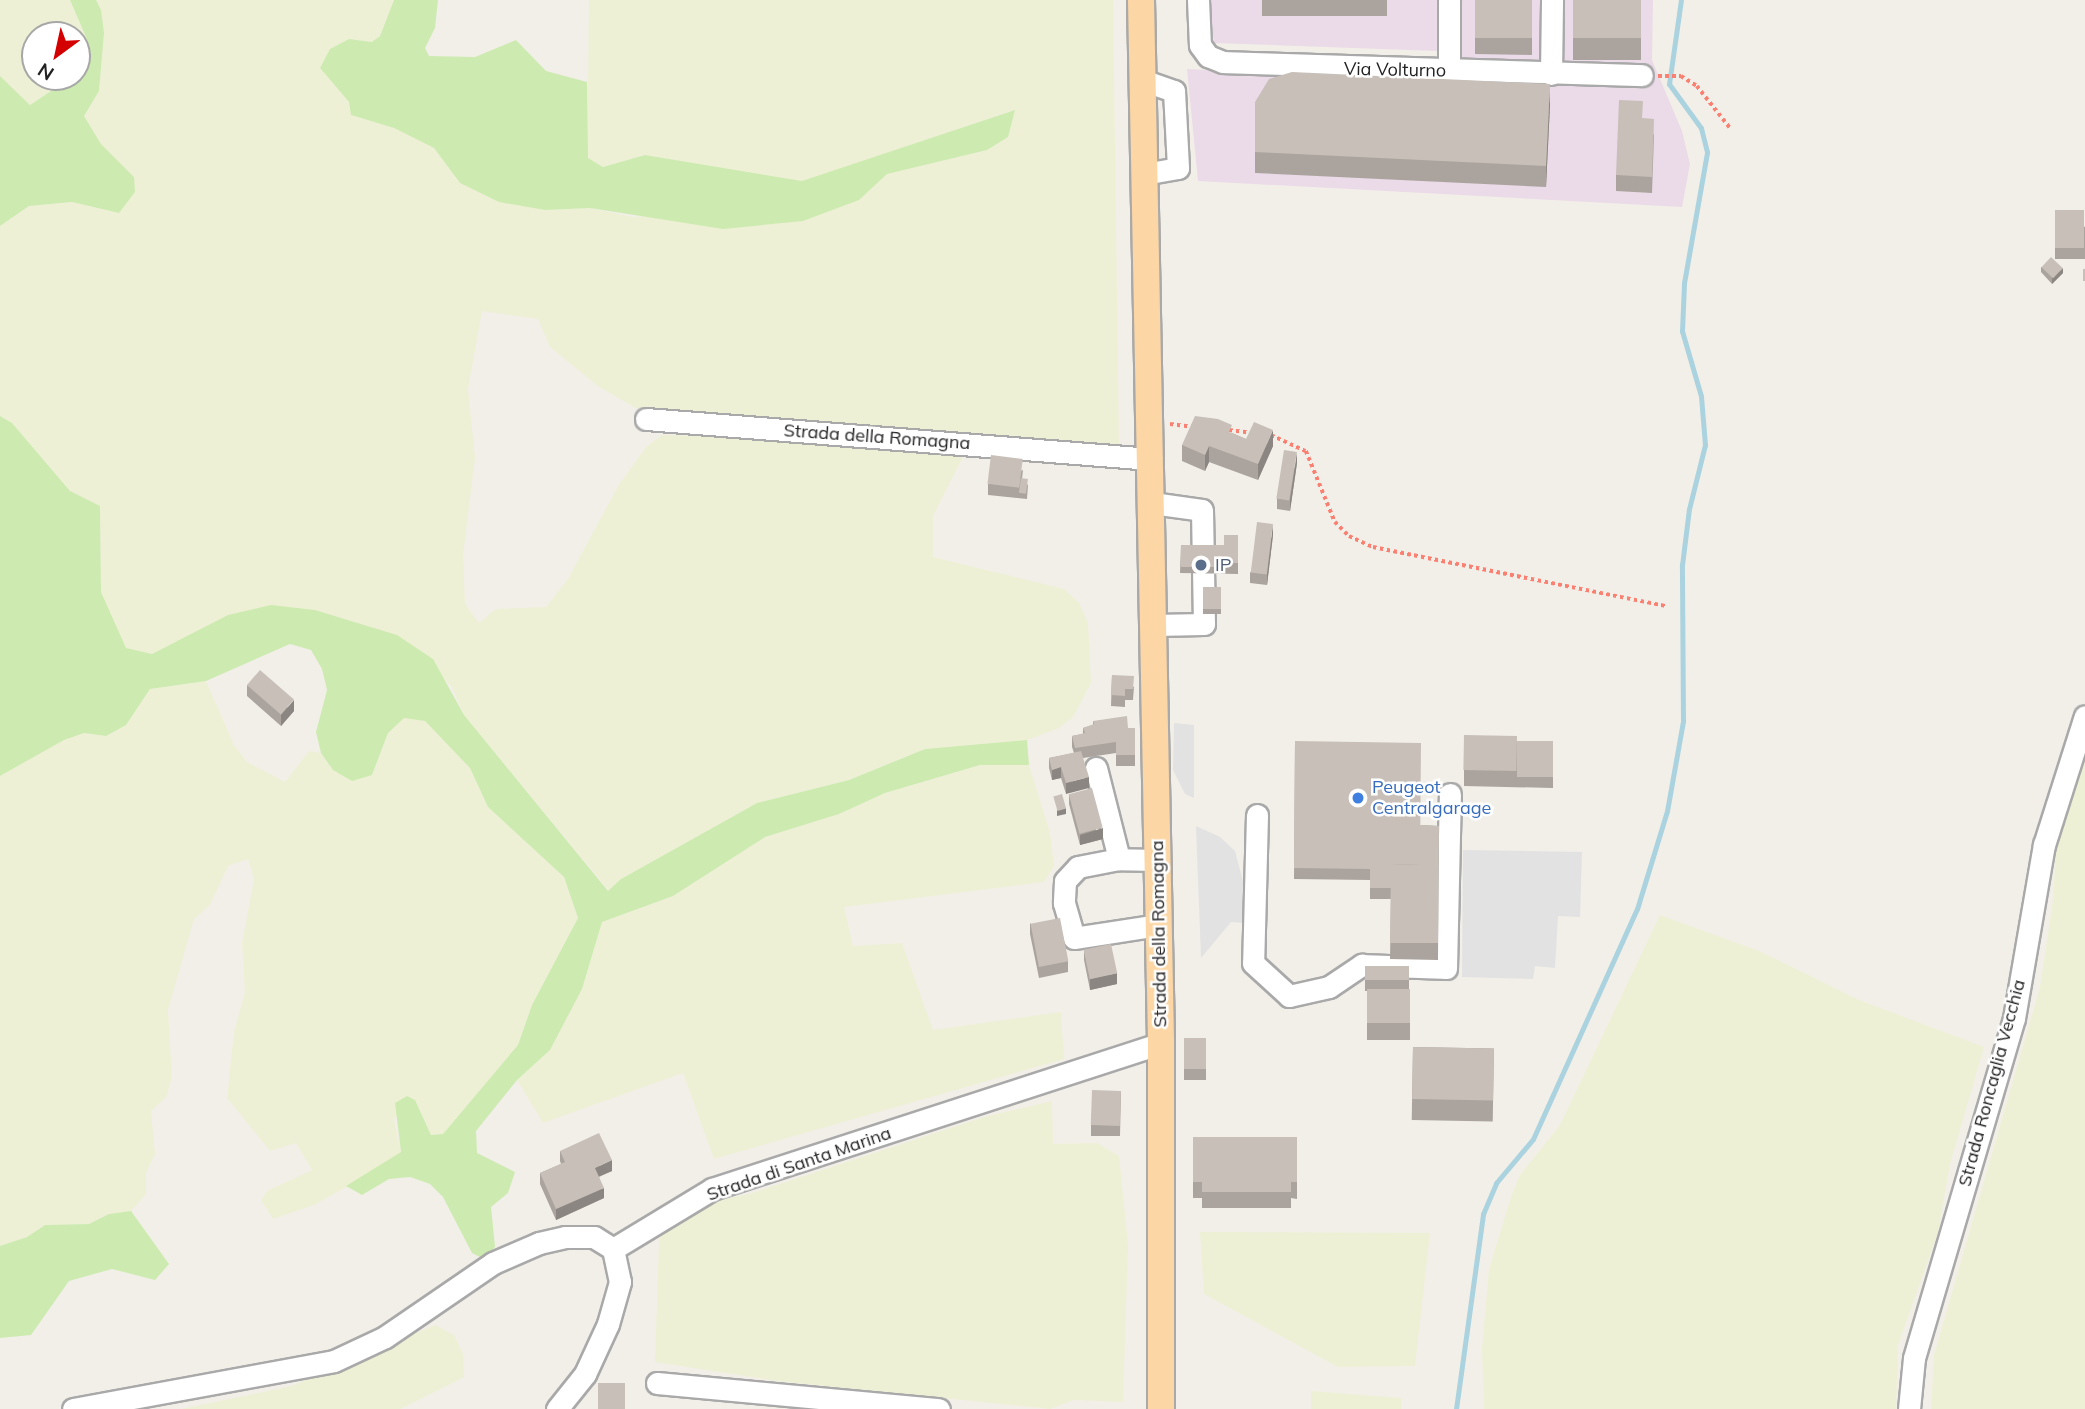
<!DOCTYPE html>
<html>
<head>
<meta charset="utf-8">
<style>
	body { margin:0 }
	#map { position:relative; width:2085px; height:1409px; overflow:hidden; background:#f2efe9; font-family:Mulish,sans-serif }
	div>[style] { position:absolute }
	.industrial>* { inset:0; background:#ebdbe8 }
	.farmland>* { inset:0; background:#eef0d5 }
	.grass>* { inset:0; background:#cdebb0 }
	.parking>* { inset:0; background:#e2e2e2 }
	.stream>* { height:5px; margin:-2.5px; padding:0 2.5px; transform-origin:2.5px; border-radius:2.5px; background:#aad3df }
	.path>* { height:3.5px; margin-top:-1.75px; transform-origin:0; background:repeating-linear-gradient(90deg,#fa8072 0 3.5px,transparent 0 7px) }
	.roads { filter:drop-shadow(2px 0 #a9a9a9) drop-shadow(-2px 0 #a9a9a9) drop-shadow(0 2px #a9a9a9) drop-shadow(0 -2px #a9a9a9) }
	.minor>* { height:21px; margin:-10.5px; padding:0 10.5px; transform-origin:10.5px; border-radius:10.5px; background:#fff }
	.major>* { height:26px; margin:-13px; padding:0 13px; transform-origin:13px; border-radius:13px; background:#fcd6a4 }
	.wall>* { inset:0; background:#aba49e; transform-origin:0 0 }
	.shaded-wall>* { inset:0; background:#8b8681 }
	.building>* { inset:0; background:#c7bfb8; transform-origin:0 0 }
	.dots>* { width:19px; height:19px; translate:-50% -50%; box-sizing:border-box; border:4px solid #fff; border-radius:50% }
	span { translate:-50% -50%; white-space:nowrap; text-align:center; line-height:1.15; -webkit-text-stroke:5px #fff; paint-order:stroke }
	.street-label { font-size:18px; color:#222 }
	.service-label { font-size:18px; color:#4e5e75 }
	.left { translate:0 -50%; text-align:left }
	.shop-label { font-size:18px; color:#366cbe }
	.north { position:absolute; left:21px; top:21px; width:70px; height:70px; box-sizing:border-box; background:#fff; border:2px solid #a7a7a7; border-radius:50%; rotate:213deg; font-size:19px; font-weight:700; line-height:28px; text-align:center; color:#222 }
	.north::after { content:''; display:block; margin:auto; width:24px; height:32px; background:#d40000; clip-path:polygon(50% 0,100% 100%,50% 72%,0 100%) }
</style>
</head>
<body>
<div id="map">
	<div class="industrial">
		<i style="clip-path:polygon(1209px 0,1653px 0,1652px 60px,1682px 131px,1690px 164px,1682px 207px,1198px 181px,1187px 69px,1438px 81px,1438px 51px,1214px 43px)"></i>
	</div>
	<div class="farmland">
		<i style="clip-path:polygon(evenodd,0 0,70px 0,86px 37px,88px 57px,80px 79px,57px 87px,30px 105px,0 76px,0 0,35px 35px,77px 35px,77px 77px,35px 77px,35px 35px)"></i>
		<i style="clip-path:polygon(96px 0,394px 0,380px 36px,372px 42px,349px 39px,320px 68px,349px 102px,352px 115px,394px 128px,434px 148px,460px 183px,545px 210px,590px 208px,634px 217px,859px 200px,886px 174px,987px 150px,1014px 110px,802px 182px,645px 155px,603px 167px,587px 158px,589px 0,1113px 0,1119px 444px,840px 427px,636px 408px,599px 387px,550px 347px,538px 319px,482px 311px,468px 389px,475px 458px,463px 555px,465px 604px,479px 623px,496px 609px,546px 607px,568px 579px,618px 486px,646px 447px,662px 435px,822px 439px,966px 451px,933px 516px,933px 557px,1064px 589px,1079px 603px,1088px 623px,1091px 683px,1073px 717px,1059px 728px,1027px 740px,925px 749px,849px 780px,757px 803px,621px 879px,609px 891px,464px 715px,452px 687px,397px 635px,315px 610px,152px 654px,125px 648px,101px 592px,100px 506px,70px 491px,12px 423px,0 416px,0 226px,29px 206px,72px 202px,119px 213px,134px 177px,101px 144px,84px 116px,99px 91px,104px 33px)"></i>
		<i style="clip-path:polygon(206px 681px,234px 745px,247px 762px,285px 782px,309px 751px,321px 753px,333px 770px,372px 775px,388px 733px,404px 717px,425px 721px,470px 768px,488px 807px,564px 877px,578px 918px,532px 1005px,518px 1045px,443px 1134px,431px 1135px,415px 1100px,394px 1119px,401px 1152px,384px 1166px,314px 1205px,273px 1219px,261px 1200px,267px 1191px,312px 1170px,296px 1143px,270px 1151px,227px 1098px,234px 1032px,245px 992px,242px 943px,254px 879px,248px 859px,228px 866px,210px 905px,194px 919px,168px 1010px,172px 1076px,167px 1096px,151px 1111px,155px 1154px,146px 1173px,146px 1194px,131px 1211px,109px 1214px,89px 1224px,45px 1225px,27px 1237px,0 1246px,0 776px,64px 740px,84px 733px,106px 736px,126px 725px,150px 689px)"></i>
		<i style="clip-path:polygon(2085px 740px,2085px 1409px,1931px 1409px,1934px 1355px,2040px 987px,2053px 900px,2057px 835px)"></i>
		<i style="clip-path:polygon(980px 765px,1029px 765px,1050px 833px,1054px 866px,1044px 882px,844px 907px,853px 946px,902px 943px,933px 1030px,1061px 1012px,1064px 1059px,714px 1159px,683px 1073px,543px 1123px,517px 1080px,550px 1050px,582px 989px,602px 922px,673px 896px,765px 837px,839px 814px,885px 793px)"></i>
		<i style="clip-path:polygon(1660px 915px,1759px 951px,1859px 1000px,1984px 1047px,1950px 1164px,1938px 1232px,1898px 1345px,1896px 1409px,1484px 1409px,1482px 1349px,1489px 1269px,1511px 1197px,1520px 1175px,1560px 1125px)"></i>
		<i style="clip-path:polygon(1052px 1101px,1053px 1144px,1097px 1143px,1119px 1156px,1128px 1245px,1123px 1402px,1073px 1400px,1050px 1409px,777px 1381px,655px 1362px,659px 1240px,664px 1231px,698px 1204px,749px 1194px,984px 1117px)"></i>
		<i style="clip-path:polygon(1200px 1232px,1430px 1233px,1415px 1366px,1338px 1367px,1204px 1294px)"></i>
		<i style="clip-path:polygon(435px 1325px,454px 1335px,463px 1354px,464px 1377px,400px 1409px,181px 1409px,292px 1386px)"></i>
		<i style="clip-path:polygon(1311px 1391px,1401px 1398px,1401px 1409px,1311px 1409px)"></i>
	</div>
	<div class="grass">
		<i style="clip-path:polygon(70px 0,96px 0,101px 10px,104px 33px,99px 91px,84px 116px,101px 144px,134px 177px,135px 192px,119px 213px,72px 202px,29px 206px,0 226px,0 76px,30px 105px,57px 87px,80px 79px,88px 57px,86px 37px)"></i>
		<i style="clip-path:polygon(394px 0,438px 0,435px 28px,425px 48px,429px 56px,475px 57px,516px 40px,546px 71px,587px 82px,588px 158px,603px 167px,645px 155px,802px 181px,1015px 110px,1008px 137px,987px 150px,887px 174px,859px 200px,803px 221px,723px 229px,590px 208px,545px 210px,499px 202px,460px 183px,434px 148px,394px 128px,351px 115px,349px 102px,320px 68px,330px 49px,349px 39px,372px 42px,380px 36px)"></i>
		<i style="clip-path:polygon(0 416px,12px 423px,70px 491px,100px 506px,101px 592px,126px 648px,152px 654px,228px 615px,271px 605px,315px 610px,397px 635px,433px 659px,464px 715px,608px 891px,621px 879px,757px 803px,849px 780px,925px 749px,1027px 740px,1029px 765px,980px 765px,885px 793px,839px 814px,765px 837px,673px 896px,602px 922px,582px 989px,550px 1050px,517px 1080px,476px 1131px,477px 1153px,515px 1172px,508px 1193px,491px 1207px,495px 1247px,484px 1259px,472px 1253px,443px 1197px,430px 1184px,410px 1177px,389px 1179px,362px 1195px,346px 1186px,401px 1152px,395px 1103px,407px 1096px,415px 1100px,431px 1135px,443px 1134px,518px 1045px,532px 1005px,578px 918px,564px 877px,488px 807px,470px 768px,425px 721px,404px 718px,388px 733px,372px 775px,352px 781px,333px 770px,321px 753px,316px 732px,327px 690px,322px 669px,311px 650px,290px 644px,206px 681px,150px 689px,126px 725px,106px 736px,84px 733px,64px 740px,0 776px)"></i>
		<i style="clip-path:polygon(131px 1211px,169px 1264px,155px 1280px,112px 1269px,69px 1281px,31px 1335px,0 1338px,0 1246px,27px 1237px,45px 1225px,89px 1224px,109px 1214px)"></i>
	</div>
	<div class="parking">
		<i style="clip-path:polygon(1174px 723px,1194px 725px,1194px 798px,1185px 794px,1173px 770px)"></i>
		<i style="clip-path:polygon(1196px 826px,1220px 837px,1235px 851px,1246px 893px,1244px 923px,1231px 922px,1201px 958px)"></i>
		<i style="clip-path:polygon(1463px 850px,1582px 852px,1580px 917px,1558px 916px,1555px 968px,1535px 966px,1533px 979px,1462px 977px)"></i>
	</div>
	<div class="stream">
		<i style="left:1456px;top:1409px;width:197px;rotate:-82.1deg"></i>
		<i style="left:1483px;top:1214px;width:34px;rotate:-67deg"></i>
		<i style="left:1496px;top:1183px;width:57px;rotate:-49.9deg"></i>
		<i style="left:1533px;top:1139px;width:252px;rotate:-65.7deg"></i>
		<i style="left:1637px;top:909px;width:102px;rotate:-73deg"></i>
		<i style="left:1667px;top:811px;width:91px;rotate:-79.9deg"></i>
		<i style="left:1683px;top:721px;width:156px;rotate:-90.4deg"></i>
		<i style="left:1682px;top:565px;width:56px;rotate:-82.9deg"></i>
		<i style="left:1689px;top:509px;width:66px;rotate:-76deg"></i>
		<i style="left:1705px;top:445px;width:49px;rotate:-94.7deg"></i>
		<i style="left:1701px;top:396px;width:68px;rotate:-106.3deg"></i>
		<i style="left:1682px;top:331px;width:48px;rotate:-87.6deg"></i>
		<i style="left:1684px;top:283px;width:133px;rotate:-80deg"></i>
		<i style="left:1707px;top:152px;width:25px;rotate:-104deg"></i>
		<i style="left:1701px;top:128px;width:54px;rotate:-126deg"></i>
		<i style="left:1669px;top:84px;width:85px;rotate:-81.9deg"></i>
	</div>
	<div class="path">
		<i style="left:1658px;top:76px;width:23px"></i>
		<i style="left:1681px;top:76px;width:19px;rotate:32deg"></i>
		<i style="left:1697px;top:86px;width:53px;rotate:51.8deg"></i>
		<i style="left:1170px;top:424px;width:24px;rotate:7deg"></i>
		<i style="left:1229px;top:430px;width:24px;rotate:7deg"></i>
		<i style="left:1271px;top:435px;width:38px;rotate:25deg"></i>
		<i style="left:1306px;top:451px;width:77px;rotate:67.8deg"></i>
		<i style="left:1335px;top:522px;width:20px;rotate:45deg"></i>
		<i style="left:1349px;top:536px;width:26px;rotate:25deg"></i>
		<i style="left:1373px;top:547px;width:298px;rotate:11.4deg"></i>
	</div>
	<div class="roads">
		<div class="minor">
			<i style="left:1198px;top:0;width:45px;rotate:87.5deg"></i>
			<i style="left:1200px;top:45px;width:14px;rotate:54deg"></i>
			<i style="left:1208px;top:56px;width:16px;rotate:22deg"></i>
			<i style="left:1223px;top:62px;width:419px;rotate:1.8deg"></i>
			<i style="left:1449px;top:71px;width:71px;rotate:-90deg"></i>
			<i style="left:1551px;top:74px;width:74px;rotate:-89.2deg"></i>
			<i style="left:1142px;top:80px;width:34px;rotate:19deg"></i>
			<i style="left:1174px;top:91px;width:77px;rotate:87deg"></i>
			<i style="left:1178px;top:168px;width:36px;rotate:170deg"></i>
			<i style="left:646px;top:419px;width:507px;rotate:4.53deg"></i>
			<i style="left:1152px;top:503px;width:50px;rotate:8deg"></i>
			<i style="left:1202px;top:510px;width:114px;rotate:89deg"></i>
			<i style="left:1204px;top:624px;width:50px;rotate:178.9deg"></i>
			<i style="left:1096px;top:768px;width:94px;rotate:75.8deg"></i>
			<i style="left:1257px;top:815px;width:148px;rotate:91.5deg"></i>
			<i style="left:1253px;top:963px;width:49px;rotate:42.5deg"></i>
			<i style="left:1289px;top:996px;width:41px;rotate:-12.7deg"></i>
			<i style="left:1329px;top:987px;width:40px;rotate:-34deg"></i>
			<i style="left:1362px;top:965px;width:84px;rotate:2deg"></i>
			<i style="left:1446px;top:968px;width:174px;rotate:-88.7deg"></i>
			<i style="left:1158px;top:860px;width:39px;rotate:-179deg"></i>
			<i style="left:1119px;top:859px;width:42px;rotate:169deg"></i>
			<i style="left:1078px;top:867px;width:19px;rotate:133deg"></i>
			<i style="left:1065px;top:881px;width:22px;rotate:93deg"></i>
			<i style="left:1064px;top:903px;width:36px;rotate:74deg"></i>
			<i style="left:1074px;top:938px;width:86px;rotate:-8.7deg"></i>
			<i style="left:613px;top:1249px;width:116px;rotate:-31.2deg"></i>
			<i style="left:712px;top:1189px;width:472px;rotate:-18deg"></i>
			<i style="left:657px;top:1383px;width:283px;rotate:5.3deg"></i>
			<i style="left:73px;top:1409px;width:265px;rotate:-10.4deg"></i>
			<i style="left:334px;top:1361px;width:56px;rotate:-25.2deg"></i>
			<i style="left:385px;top:1337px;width:131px;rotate:-34.4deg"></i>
			<i style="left:493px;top:1263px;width:50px;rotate:-23.5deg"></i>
			<i style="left:539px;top:1243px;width:27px;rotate:-13deg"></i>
			<i style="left:565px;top:1237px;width:29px"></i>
			<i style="left:594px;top:1237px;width:22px;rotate:32deg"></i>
			<i style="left:557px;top:1409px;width:45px;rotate:-51.3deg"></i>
			<i style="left:585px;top:1374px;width:55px;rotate:-65.3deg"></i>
			<i style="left:608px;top:1324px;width:44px;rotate:-74.1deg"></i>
			<i style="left:620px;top:1282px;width:34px;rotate:-102deg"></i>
			<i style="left:1909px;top:1409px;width:51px;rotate:-84.4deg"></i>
			<i style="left:1914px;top:1358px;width:354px;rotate:-73.6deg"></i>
			<i style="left:2014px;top:1018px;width:176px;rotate:-80.2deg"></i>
			<i style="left:2044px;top:845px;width:135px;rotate:-72.4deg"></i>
		</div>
		<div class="major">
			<i style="left:1141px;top:0;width:1043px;rotate:88.9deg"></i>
			<i style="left:1161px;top:1043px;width:366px;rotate:90deg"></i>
		</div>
	</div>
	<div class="wall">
		<i style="left:1262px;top:0;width:125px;height:16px"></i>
		<i style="clip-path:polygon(1532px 0,1532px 55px,1475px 54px,1475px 38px)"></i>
		<i style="left:1573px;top:0;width:68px;height:60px"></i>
		<i style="clip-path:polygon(1255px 102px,1550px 105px,1546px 187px,1255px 173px)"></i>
		<i style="clip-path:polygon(1643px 118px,1654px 135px,1652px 193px,1616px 191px,1616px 175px)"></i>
		<i style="clip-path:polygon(2055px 210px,2085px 227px,2085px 259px,2055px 259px)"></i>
		<i style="clip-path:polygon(2041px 267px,2063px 273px,2052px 284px,2041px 272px)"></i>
		<i style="clip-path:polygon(1232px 433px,1246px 439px,1273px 446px,1258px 480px,1209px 462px,1205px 471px,1182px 461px,1182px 445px)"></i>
		<i style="clip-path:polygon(1297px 463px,1290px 511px,1277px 509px,1277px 498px)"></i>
		<i style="clip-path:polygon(1023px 470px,1022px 479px,1028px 485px,1027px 499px,988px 495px,988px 484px)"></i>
		<i style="clip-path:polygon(1238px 535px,1238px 574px,1180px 573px,1181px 545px,1224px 545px)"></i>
		<i style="clip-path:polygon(1273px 535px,1267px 585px,1250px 583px,1250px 573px)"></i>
		<i style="left:1203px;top:587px;width:18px;height:27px"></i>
		<i style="clip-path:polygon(1112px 675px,1134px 687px,1133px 700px,1125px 700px,1125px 707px,1111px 706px)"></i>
		<i style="clip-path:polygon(247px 685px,294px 711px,281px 726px,247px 696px)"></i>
		<i style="clip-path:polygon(1093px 721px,1128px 728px,1135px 728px,1135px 766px,1116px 766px,1116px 753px,1083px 758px,1066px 794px,1061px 778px,1052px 780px,1049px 768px,1049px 758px,1074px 753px,1072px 747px,1072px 736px,1083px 734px,1083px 728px,1093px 725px)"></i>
		<i style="clip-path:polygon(1295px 741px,1420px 825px,1439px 826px,1438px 960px,1390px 959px,1391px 899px,1370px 899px,1370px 880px,1294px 879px)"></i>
		<i style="clip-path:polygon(1517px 741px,1553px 741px,1553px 788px,1464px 786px,1464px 770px)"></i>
		<i style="clip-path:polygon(1069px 794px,1103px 839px,1080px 845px,1069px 804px)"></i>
		<i style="clip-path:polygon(1030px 923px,1068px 961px,1068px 972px,1039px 978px,1030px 934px)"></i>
		<i style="clip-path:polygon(1084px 950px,1117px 984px,1090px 990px,1084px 960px)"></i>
		<i style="clip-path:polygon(1365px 966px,1409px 966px,1409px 989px,1410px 989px,1410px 1040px,1367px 1040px,1367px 991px,1365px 991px)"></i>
		<i style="left:1184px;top:1038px;width:22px;height:42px"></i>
		<i style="left:1413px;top:1047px;width:81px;height:73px;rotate:1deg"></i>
		<i style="clip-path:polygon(1121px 1091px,1120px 1136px,1091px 1136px,1091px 1125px)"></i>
		<i style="clip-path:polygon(1193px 1137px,1297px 1137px,1297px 1199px,1291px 1198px,1291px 1208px,1202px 1208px,1202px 1198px,1193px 1198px)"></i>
		<i style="clip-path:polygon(560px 1151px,612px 1171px,599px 1177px,604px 1198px,556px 1220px,540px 1184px,540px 1173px,561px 1164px,560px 1161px)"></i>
	</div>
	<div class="shaded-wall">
		<i style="clip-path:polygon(1550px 84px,1550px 105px,1546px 187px,1546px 166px)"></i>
		<i style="clip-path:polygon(2063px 268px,2063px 273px,2052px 284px,2052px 278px)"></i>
		<i style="clip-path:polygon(1273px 430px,1273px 446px,1258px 480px,1258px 464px)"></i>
		<i style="clip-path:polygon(1209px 446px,1209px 462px,1205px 471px,1205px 455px)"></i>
		<i style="clip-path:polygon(1297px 452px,1297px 463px,1290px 511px,1290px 500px)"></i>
		<i style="clip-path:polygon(1273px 524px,1273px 535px,1267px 585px,1267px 575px)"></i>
		<i style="clip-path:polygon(294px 700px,294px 711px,281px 726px,281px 715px)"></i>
		<i style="clip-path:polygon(1061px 767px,1061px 778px,1052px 780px,1052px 770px)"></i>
		<i style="clip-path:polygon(1089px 777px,1089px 788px,1066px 794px,1066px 783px)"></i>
		<i style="clip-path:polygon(1066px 808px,1066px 814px,1057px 816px,1057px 810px)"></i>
		<i style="clip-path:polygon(1103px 828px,1103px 839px,1080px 845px,1080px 835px)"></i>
		<i style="clip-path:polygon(1117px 973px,1117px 984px,1090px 990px,1090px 979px)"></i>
		<i style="clip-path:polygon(612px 1160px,612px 1171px,595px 1178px,595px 1168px)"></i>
		<i style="clip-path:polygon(604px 1188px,604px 1198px,556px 1220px,556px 1209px)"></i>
	</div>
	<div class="building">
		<i style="left:1475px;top:0;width:57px;height:38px"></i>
		<i style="left:1573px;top:0;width:68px;height:38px"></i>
		<i style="clip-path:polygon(1292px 72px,1550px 84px,1546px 166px,1255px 152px,1255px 102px,1269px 79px)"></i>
		<i style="clip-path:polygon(1619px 100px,1643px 101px,1642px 118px,1654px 119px,1652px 177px,1616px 175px)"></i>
		<i style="left:2055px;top:210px;width:29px;height:38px"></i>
		<i style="left:2051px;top:257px;width:16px;height:14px;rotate:43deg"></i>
		<i style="left:2083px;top:269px;width:2px;height:12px"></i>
		<i style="clip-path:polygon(1195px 416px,1218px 419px,1232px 425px,1229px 432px,1246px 439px,1254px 422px,1273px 430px,1258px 464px,1209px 446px,1205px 455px,1182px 445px)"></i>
		<i style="left:1284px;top:450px;width:13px;height:49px;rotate:9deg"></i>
		<i style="left:991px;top:455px;width:32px;height:29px;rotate:7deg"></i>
		<i style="left:1021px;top:478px;width:7px;height:15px;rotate:8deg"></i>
		<i style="left:1257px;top:522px;width:16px;height:51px;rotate:7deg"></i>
		<i style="left:1224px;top:535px;width:14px;height:28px"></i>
		<i style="left:1181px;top:545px;width:43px;height:22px"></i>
		<i style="left:1203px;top:587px;width:18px;height:22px"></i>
		<i style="left:260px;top:670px;width:45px;height:20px;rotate:41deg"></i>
		<i style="clip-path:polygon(1112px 675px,1134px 676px,1133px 689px,1125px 689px,1125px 696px,1111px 695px)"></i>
		<i style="clip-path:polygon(1127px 716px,1128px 728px,1135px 728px,1135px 755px,1116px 755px,1116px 742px,1075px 748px,1072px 736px,1085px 733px,1083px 728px,1094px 724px,1093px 721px)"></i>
		<i style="left:1464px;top:735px;width:53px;height:35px;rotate:1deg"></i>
		<i style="clip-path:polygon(1295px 741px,1421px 743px,1420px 865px,1391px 864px,1391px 888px,1370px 888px,1370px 869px,1294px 868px)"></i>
		<i style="left:1517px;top:741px;width:36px;height:36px"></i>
		<i style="clip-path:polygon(1081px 751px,1089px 777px,1066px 783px,1061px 767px,1052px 770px,1049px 758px)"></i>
		<i style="left:1092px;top:788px;width:41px;height:24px;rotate:75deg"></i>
		<i style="left:1062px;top:794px;width:15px;height:9px;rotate:74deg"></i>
		<i style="clip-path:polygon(1420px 825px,1439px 826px,1438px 943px,1390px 943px,1391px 864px,1420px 865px)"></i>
		<i style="left:1060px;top:918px;width:44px;height:30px;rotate:79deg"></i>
		<i style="left:1111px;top:944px;width:30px;height:28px;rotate:78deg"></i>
		<i style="left:1365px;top:966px;width:44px;height:14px"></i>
		<i style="left:1367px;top:989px;width:43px;height:34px"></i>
		<i style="left:1184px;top:1038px;width:22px;height:31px"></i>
		<i style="left:1413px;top:1047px;width:81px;height:52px;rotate:1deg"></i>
		<i style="left:1092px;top:1090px;width:29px;height:35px;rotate:2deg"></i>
		<i style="clip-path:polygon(599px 1133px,612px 1160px,595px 1168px,604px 1188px,556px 1209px,540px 1173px,565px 1162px,560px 1151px)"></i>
		<i style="clip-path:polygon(1193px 1137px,1297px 1137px,1297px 1182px,1291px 1182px,1291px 1192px,1202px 1192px,1202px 1182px,1193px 1182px)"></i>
		<i style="left:598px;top:1383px;width:27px;height:26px"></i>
	</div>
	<div class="dots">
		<i style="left:1201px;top:565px;background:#5c6f8a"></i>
		<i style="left:1358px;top:798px;background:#3f7fe0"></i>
	</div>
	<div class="street-label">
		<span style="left:1395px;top:70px;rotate:1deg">Via Volturno</span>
		<span style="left:877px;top:437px;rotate:4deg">Strada della Romagna</span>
		<span style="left:1159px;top:934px;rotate:-91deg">Strada della Romagna</span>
		<span style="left:1992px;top:1083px;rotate:-75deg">Strada Roncaglia Vecchia</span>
		<span style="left:799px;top:1164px;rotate:-19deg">Strada di Santa Marina</span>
	</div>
	<div class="service-label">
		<span class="left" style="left:1215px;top:565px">IP</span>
	</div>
	<div class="shop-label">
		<span class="left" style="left:1372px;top:798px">Peugeot<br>Centralgarage</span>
	</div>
	<div class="north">N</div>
</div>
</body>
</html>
